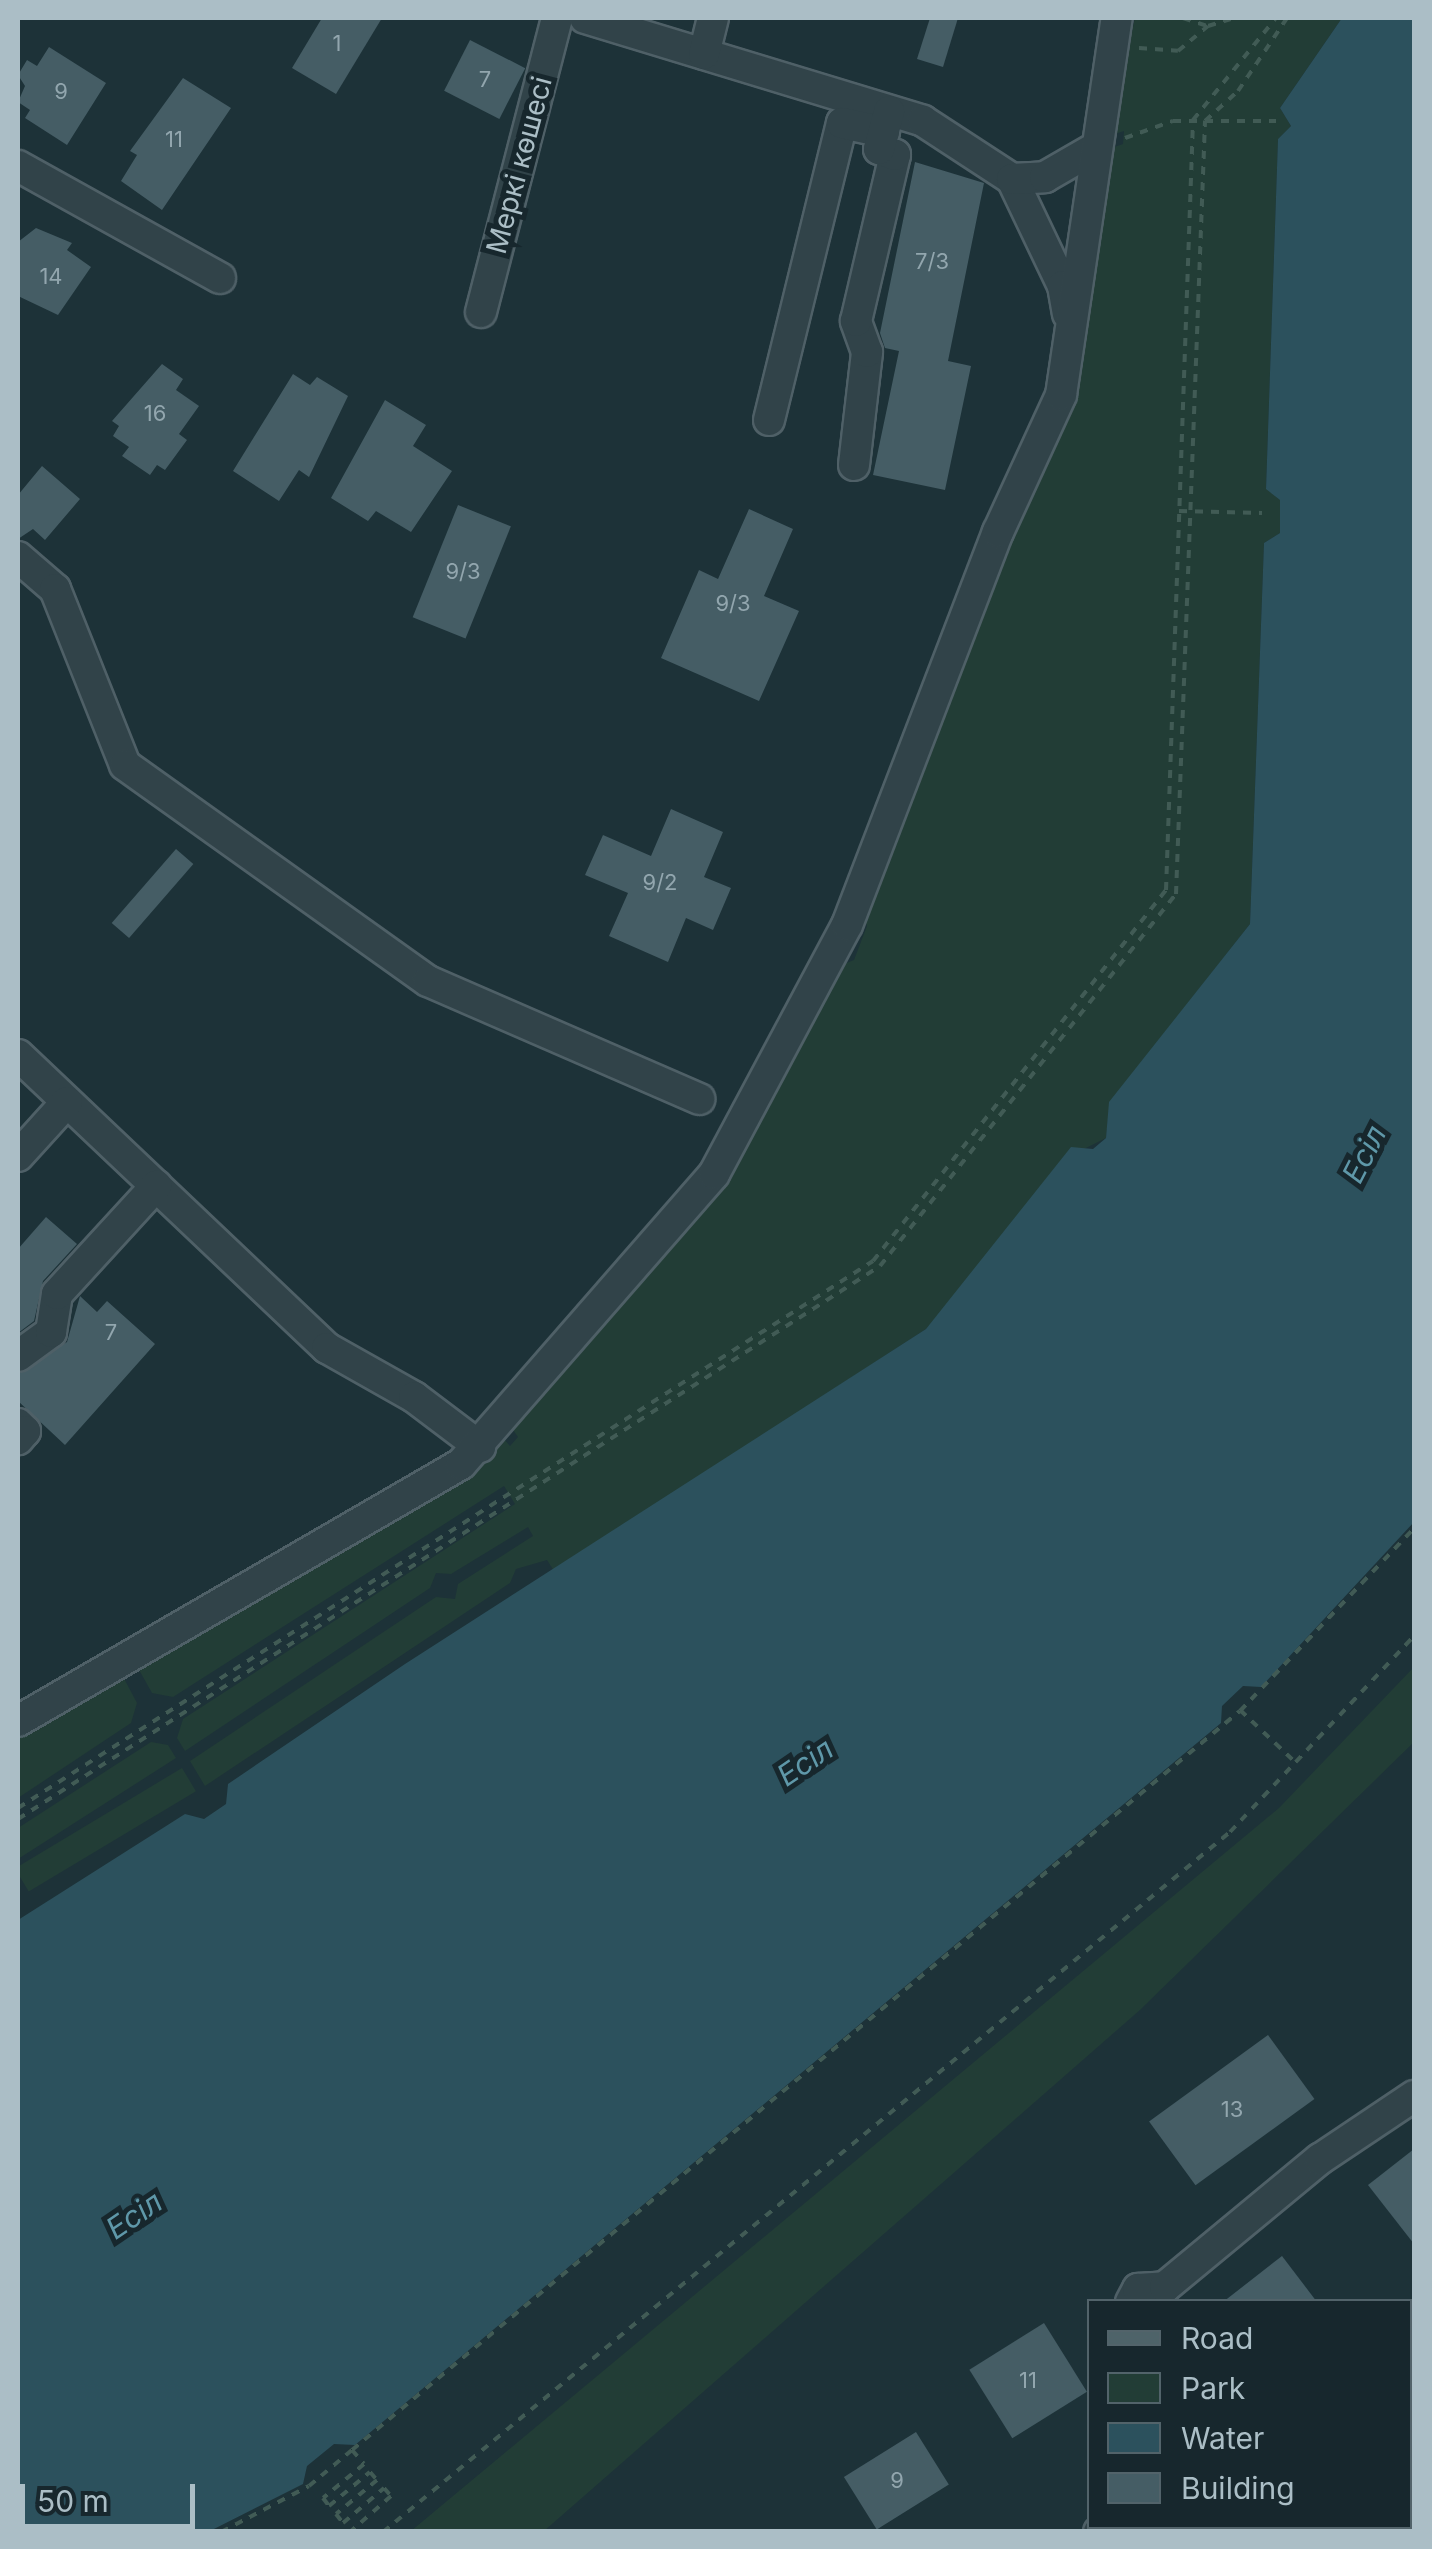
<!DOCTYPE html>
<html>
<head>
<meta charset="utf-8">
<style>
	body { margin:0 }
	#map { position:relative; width:1432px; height:2549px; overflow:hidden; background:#1d3238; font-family:Inter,sans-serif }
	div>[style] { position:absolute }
	.green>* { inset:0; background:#223d36; transform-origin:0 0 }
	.water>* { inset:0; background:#2c515d }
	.building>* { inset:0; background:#455d65; transform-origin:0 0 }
	.path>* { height:4px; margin-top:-2px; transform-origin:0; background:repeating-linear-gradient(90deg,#415b55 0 8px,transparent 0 16px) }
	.roads { filter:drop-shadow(2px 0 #4f6067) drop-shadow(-2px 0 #4f6067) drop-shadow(0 2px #4f6067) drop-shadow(0 -2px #4f6067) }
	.minor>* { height:30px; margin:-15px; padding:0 15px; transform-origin:15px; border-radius:15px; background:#314349 }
	.major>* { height:40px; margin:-20px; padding:0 20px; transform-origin:20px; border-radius:20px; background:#4e6369 }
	span { translate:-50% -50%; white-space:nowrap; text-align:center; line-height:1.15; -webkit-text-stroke:10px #17272d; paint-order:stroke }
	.number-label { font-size:22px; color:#92a6ae }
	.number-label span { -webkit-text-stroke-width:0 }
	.street-label { font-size:28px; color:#abbec6 }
	.water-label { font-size:30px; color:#5f98a9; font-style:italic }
	.frame { position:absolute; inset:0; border:20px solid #abbec6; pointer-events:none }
	.legend { position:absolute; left:1087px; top:2299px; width:325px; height:230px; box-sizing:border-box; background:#17272d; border:2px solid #52636a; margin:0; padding:12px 18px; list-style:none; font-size:30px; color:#abbec6 }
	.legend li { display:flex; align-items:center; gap:20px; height:50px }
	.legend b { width:50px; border:2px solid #52636a }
	.scale { position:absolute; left:20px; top:2484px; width:175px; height:45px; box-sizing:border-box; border:5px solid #abbec6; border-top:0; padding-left:12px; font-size:30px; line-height:35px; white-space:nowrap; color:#abbec6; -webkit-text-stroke:8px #17272d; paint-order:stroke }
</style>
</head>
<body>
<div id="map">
	<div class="green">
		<i style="clip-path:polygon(1135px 18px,1342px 18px,1280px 108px,1291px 126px,1278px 139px,1266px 488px,1280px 500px,1280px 533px,1264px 543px,1250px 924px,1110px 1102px,1106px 1138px,1082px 1150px,926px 1329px,554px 1571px,547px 1560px,516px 1569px,510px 1583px,205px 1786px,190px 1761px,436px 1597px,455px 1599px,458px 1584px,533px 1536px,528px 1527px,451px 1574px,436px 1573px,430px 1588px,185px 1751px,177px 1738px,183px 1719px,515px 1504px,504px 1486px,173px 1697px,152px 1693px,134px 1661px,450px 1490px,503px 1438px,510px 1446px,518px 1437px,511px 1427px,704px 1205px,834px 968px,854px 960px,867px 926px,861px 908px,998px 555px,1070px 402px,1109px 149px,1123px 144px,1124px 131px,1109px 136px)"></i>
		<i style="clip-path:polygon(1414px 1667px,1414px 1742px,1140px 2010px,544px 2531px,411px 2531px,1279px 1808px)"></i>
		<i style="clip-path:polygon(120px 1671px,137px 1703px,131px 1723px,18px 1798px,18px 1735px)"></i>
		<i style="clip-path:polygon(151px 1742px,168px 1745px,176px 1758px,18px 1859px,18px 1828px)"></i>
		<i style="left:182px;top:1768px;width:27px;height:195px;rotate:59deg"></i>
	</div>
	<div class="water">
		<i style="clip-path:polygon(1342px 18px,1414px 18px,1414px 1522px,1261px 1687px,1243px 1686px,1222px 1706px,1221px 1723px,355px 2445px,334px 2444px,307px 2466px,303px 2484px,210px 2531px,18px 2531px,18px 1920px,185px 1814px,204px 1819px,226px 1804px,228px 1784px,405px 1664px,926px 1329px,1071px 1147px,1093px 1149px,1106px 1138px,1109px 1102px,1250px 924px,1264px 543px,1280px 533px,1280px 500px,1266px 489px,1278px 139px,1291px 126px,1280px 108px)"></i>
	</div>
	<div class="building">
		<i style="clip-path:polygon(322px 18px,382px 18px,336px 94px,292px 68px)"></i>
		<i style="clip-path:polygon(930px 18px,958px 18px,943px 67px,917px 59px)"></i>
		<i style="left:470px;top:40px;width:62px;height:57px;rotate:27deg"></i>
		<i style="clip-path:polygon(49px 47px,106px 83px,67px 145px,25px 118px,30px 110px,18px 102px,25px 86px,18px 75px,27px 60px,37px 66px)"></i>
		<i style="clip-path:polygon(183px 78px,231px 108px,162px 210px,121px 181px,137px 155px,130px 151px)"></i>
		<i style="clip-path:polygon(915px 162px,984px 183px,948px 361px,971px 366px,945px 490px,873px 475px,899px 351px,885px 348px,880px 333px)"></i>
		<i style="clip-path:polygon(36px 228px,72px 243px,67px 250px,91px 267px,58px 315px,18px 296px,18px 242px)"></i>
		<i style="clip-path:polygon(162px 364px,183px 379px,176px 390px,199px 406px,179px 434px,187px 440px,165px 470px,157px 465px,150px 475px,122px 456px,129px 447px,113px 436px,119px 426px,112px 421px)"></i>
		<i style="clip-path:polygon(293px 374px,310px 385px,317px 377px,348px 396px,309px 477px,299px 470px,279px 501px,233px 471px)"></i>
		<i style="clip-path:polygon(385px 400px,426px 425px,413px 446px,452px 471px,411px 532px,376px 511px,368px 521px,331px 498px)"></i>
		<i style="clip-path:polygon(42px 466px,80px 499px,45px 540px,33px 529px,18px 539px,18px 495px)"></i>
		<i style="left:458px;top:505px;width:57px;height:121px;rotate:22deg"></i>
		<i style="clip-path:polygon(749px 509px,793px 529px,764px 596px,799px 611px,759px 701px,661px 658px,699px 570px,718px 579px)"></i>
		<i style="clip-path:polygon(671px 809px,723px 832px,704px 877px,731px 888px,713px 930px,686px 918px,668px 962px,609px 936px,628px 893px,585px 875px,603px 835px,651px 856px)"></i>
		<i style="left:176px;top:849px;width:23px;height:98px;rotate:41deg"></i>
		<i style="clip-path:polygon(46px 1217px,77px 1244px,43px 1281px,34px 1321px,18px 1333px,18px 1249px)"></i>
		<i style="clip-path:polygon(80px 1296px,97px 1312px,107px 1301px,155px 1344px,65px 1445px,18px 1401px,18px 1374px,67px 1342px)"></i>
		<i style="left:1268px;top:2035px;width:79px;height:147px;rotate:54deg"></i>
		<i style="clip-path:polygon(1414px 2149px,1414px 2244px,1368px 2185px)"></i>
		<i style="clip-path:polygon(1282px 2256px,1317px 2302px,1223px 2302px)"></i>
		<i style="left:1044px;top:2323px;width:81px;height:88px;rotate:58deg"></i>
		<i style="left:916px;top:2432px;width:62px;height:85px;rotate:58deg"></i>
	</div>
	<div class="path">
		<i style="left:1183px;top:18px;width:26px;rotate:18deg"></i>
		<i style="left:1208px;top:26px;width:27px;rotate:-17deg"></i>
		<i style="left:1139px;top:48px;width:39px;rotate:4deg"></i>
		<i style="left:1178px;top:51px;width:39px;rotate:-40deg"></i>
		<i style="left:1125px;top:138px;width:51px;rotate:-19.5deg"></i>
		<i style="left:1173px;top:121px;width:103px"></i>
		<i style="left:1179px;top:511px;width:83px;rotate:1.4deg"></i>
		<i style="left:1240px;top:1710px;width:76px;rotate:43.4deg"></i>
		<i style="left:18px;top:1808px;width:1015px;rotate:-32.61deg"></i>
		<i style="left:873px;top:1261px;width:473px;rotate:-51.7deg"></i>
		<i style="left:1166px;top:890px;width:770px;rotate:-87.99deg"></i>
		<i style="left:1193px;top:120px;width:132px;rotate:-50.9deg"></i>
		<i style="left:18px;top:1819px;width:1024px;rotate:-32.68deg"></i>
		<i style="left:880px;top:1266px;width:475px;rotate:-51.5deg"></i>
		<i style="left:1176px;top:894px;width:774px;rotate:-87.85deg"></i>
		<i style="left:1205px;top:121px;width:45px;rotate:-42.3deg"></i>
		<i style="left:1238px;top:91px;width:88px;rotate:-56.1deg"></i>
		<i style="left:352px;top:2450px;width:1155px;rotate:-39.77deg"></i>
		<i style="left:1240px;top:1711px;width:253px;rotate:-46.4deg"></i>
		<i style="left:221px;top:2532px;width:99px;rotate:-27.6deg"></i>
		<i style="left:309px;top:2486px;width:56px;rotate:-39.9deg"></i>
		<i style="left:352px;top:2450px;width:18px;rotate:49deg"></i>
		<i style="left:364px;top:2464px;width:53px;rotate:140.3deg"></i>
		<i style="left:323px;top:2498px;width:10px;rotate:53deg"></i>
		<i style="left:329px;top:2506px;width:53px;rotate:-39.7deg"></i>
		<i style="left:370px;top:2472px;width:11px;rotate:49deg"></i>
		<i style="left:377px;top:2480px;width:53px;rotate:140.3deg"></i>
		<i style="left:336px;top:2514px;width:11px;rotate:52deg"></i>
		<i style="left:343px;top:2523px;width:54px;rotate:-40.5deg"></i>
		<i style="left:384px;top:2488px;width:11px;rotate:49deg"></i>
		<i style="left:391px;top:2496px;width:55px;rotate:138.7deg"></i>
		<i style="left:383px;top:2532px;width:1099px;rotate:-39.57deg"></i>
		<i style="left:1230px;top:1832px;width:269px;rotate:-46.8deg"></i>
	</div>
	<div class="roads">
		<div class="minor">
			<i style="left:585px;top:18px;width:353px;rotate:16.9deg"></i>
			<i style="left:923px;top:121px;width:106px;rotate:33.1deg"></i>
			<i style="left:1012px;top:179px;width:119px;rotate:64.5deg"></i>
			<i style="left:1063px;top:286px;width:28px;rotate:80deg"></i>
			<i style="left:704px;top:54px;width:37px;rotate:-76deg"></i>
			<i style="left:18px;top:166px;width:231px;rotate:29deg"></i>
			<i style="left:1012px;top:179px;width:33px;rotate:-3deg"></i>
			<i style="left:1045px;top:177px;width:54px;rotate:-29.9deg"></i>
			<i style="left:481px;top:312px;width:304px;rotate:-75.5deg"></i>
			<i style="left:769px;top:420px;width:306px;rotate:-76.2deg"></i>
			<i style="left:842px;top:123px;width:43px;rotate:12.1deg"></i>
			<i style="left:854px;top:465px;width:114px;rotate:-83.4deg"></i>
			<i style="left:867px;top:352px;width:33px;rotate:-110deg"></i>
			<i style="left:856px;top:321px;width:171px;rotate:-76.8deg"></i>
			<i style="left:895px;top:155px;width:17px;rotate:-159deg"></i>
			<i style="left:879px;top:149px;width:39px;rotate:-75deg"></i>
			<i style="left:18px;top:557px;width:49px;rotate:40.9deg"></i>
			<i style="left:55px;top:589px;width:189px;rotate:68.3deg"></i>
			<i style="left:125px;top:765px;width:372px;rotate:35.5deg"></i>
			<i style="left:428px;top:981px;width:296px;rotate:23.5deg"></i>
			<i style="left:18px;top:1055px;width:426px;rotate:43.5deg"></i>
			<i style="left:327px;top:1348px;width:100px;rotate:29.4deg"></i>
			<i style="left:414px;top:1397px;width:83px;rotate:37.1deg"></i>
			<i style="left:18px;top:1156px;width:73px;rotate:-47.8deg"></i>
			<i style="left:18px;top:1356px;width:41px;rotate:-36deg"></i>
			<i style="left:51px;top:1332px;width:38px;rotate:-81deg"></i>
			<i style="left:57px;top:1294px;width:147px;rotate:-47.5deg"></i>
			<i style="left:18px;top:1424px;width:10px;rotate:45deg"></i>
			<i style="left:25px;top:1431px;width:11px;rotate:131deg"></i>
			<i style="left:18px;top:1721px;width:512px;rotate:-30.12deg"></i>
			<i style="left:461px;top:1464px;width:385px;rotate:-48.9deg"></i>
			<i style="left:714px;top:1174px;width:282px;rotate:-61.9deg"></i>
			<i style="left:847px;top:925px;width:421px;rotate:-69deg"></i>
			<i style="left:998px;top:532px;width:151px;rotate:-65.3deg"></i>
			<i style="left:1061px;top:395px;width:381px;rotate:-81.6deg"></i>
			<i style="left:1131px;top:2302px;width:15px;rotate:-62deg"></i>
			<i style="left:1138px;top:2289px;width:27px;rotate:-4deg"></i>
			<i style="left:1165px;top:2287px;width:201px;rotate:-39.6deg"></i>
			<i style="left:1320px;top:2159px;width:113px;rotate:-33.8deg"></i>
			<i style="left:1410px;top:2334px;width:5px;rotate:-37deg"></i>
			<i style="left:1410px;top:2502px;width:6px;rotate:-45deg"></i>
			<i style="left:1099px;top:2532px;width:10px;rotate:-37deg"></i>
			<i style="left:1363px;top:2532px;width:10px;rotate:-37deg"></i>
		</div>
		<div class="major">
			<i style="left:1410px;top:2403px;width:5px;rotate:-37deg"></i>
			<i style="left:1410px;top:2457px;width:5px;rotate:-37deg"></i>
			<i style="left:1208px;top:2532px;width:10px;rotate:-37deg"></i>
			<i style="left:1291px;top:2532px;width:10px;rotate:-37deg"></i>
		</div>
	</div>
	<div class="number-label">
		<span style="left:337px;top:44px">1</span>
		<span style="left:485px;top:80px">7</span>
		<span style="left:61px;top:92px">9</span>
		<span style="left:174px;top:140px">11</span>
		<span style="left:932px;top:262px">7/3</span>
		<span style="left:51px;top:277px">14</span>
		<span style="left:155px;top:414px">16</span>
		<span style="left:463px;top:572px">9/3</span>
		<span style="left:733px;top:604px">9/3</span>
		<span style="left:660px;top:883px">9/2</span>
		<span style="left:111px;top:1333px">7</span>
		<span style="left:1232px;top:2110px">13</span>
		<span style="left:1028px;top:2381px">11</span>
		<span style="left:897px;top:2481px">9</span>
	</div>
	<div class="street-label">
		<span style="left:519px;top:165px;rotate:-75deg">Меркі көшесі</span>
	</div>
	<div class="water-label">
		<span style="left:1364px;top:1154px;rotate:-63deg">Есіл</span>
		<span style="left:805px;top:1762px;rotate:-34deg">Есіл</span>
		<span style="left:134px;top:2215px;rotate:-34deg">Есіл</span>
	</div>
	<div class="frame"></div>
	<ul class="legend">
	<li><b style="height:12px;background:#4e6369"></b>Road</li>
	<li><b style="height:28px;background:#223d36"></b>Park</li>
	<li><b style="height:28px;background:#2c515d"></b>Water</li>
	<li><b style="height:28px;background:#455d65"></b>Building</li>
	</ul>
	<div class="scale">50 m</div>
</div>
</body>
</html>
